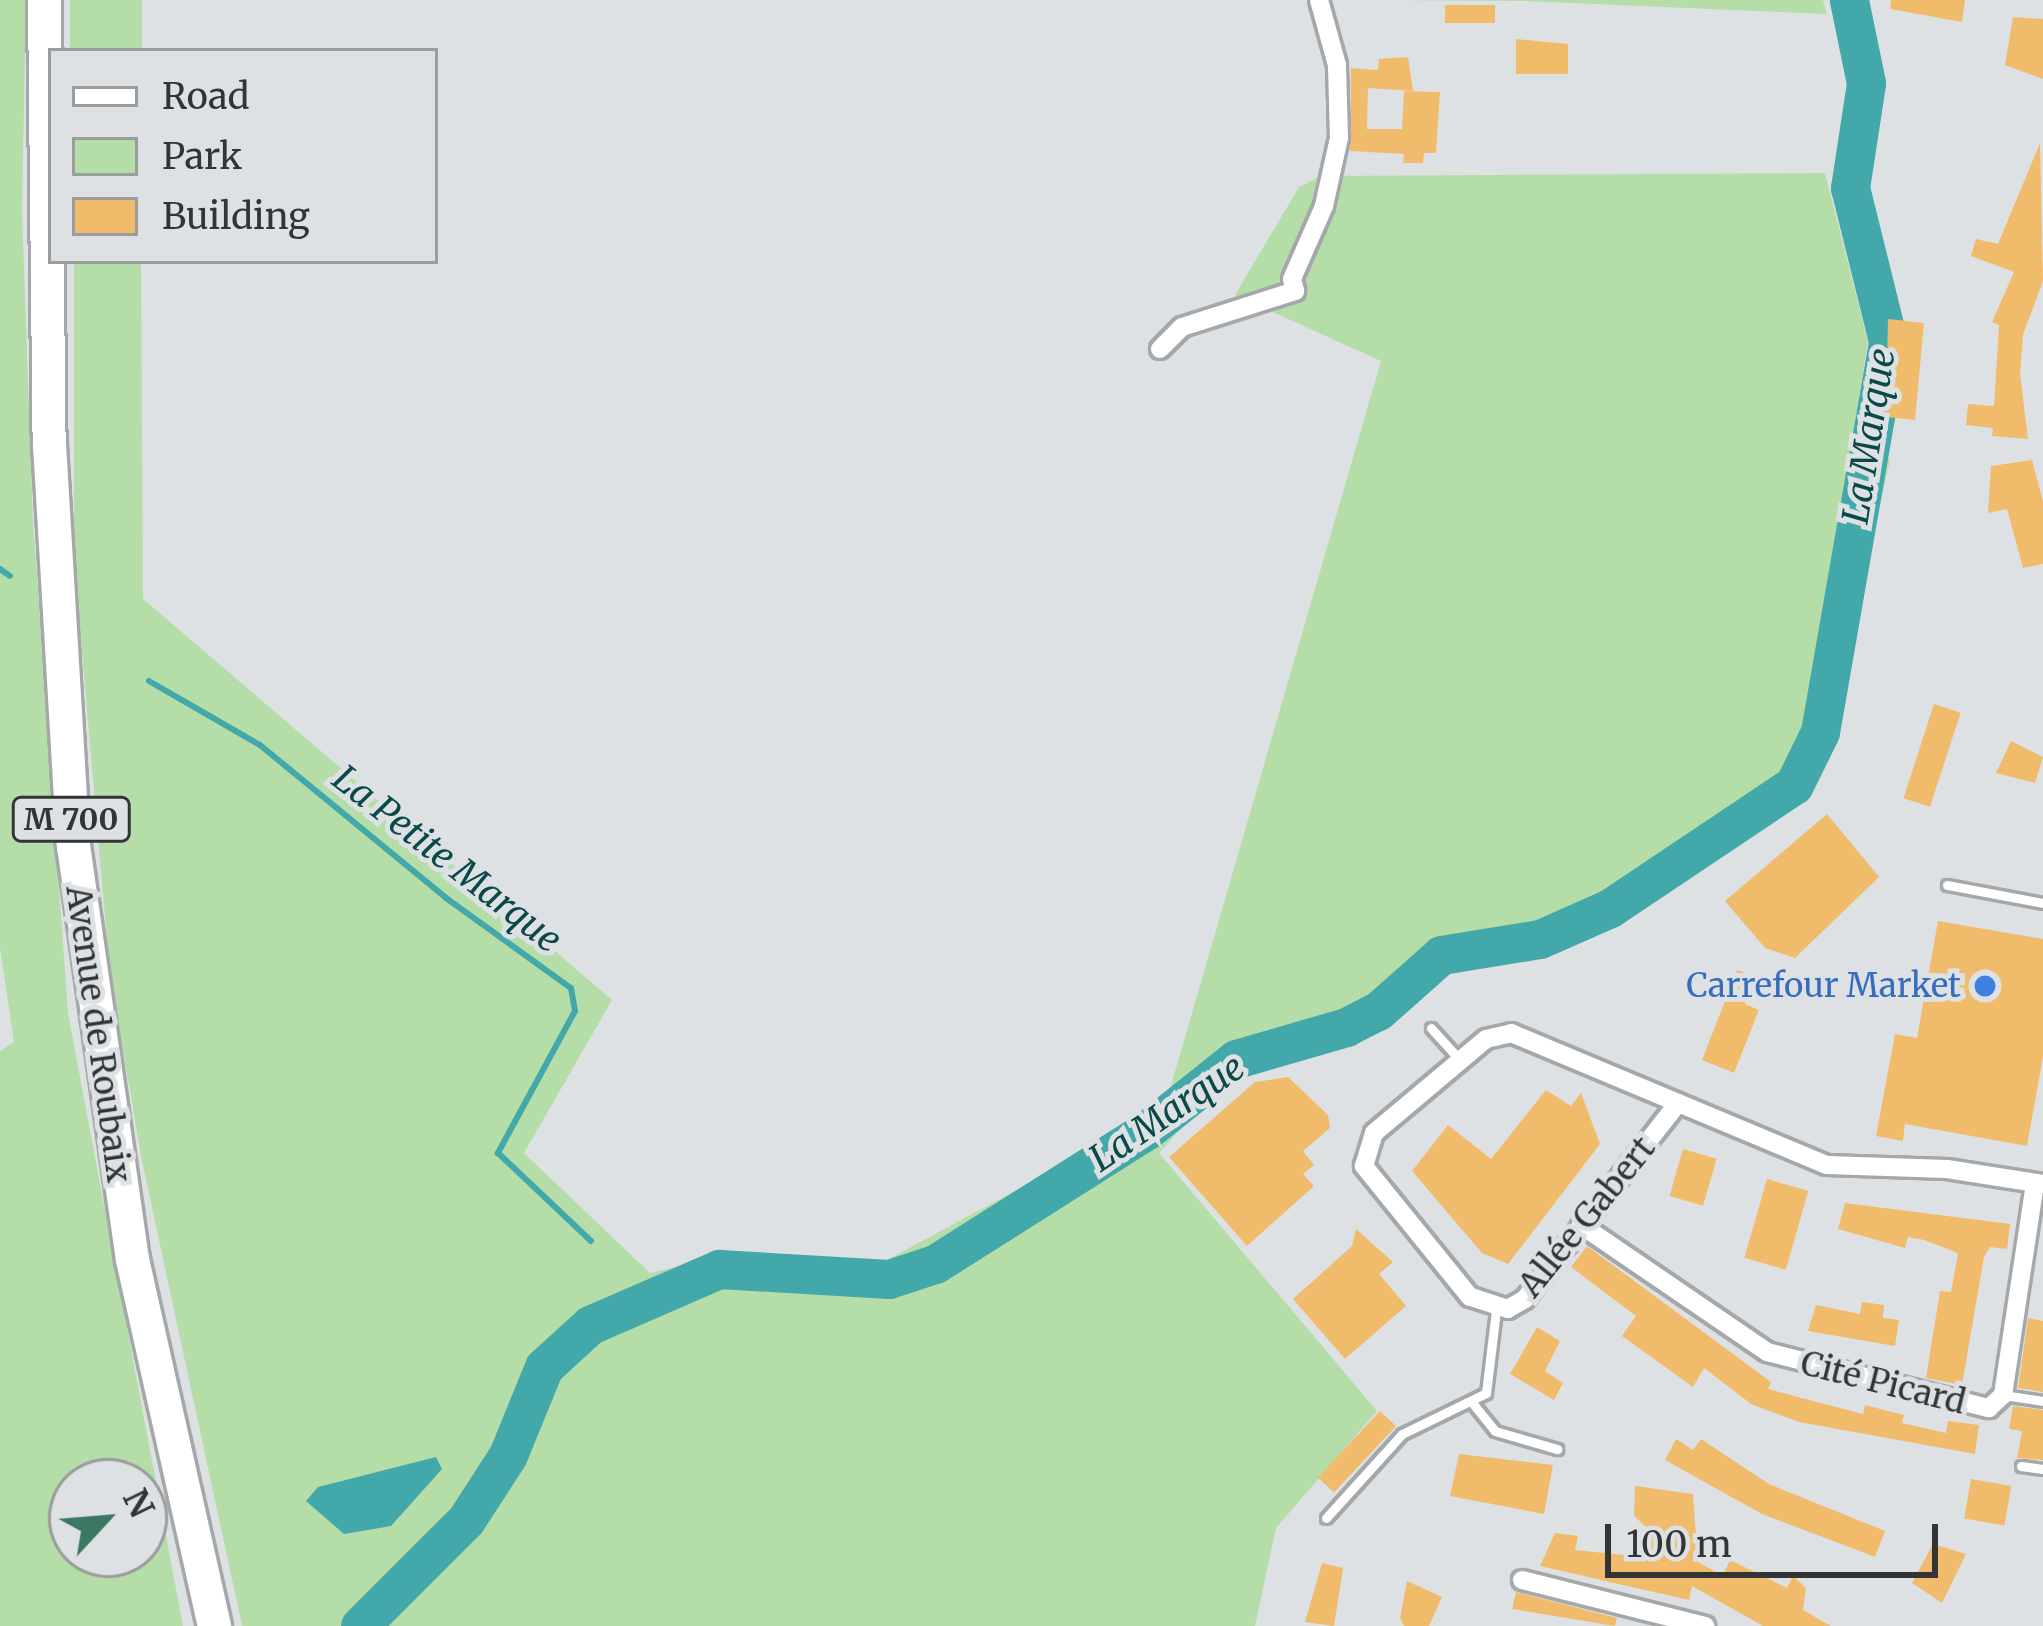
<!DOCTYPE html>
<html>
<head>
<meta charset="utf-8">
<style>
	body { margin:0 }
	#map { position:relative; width:2043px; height:1626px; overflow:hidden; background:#dee1e4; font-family:Merriweather,serif }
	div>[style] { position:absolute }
	.green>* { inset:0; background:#b4dda8; transform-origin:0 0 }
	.water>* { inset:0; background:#43a8a9 }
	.stream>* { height:6px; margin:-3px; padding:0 3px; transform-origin:3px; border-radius:3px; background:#43a8a9 }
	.river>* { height:39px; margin:-19.5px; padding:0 19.5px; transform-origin:19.5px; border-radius:19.5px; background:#43a8a9 }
	.building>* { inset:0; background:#f0bc6c; transform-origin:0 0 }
	.roads { filter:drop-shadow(3px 0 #a5a8ab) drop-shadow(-3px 0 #a5a8ab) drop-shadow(0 3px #a5a8ab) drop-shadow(0 -3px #a5a8ab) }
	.lane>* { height:9px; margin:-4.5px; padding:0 4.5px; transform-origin:4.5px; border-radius:4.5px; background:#fff }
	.street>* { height:18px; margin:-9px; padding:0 9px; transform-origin:9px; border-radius:9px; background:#fff }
	.highway>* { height:33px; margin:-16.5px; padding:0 16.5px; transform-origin:16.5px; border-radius:16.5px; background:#fff }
	.dots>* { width:33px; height:33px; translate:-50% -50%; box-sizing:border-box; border:6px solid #dee1e4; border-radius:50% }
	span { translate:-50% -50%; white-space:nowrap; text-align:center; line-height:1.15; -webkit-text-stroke:10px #dee1e4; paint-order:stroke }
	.shield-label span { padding:3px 9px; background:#dee1e4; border:3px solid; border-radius:9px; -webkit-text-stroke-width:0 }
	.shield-label { font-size:30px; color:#333436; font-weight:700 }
	.shop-label { font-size:33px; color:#366cbe }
	.right { translate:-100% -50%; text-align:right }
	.street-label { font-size:33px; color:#333436 }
	.water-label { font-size:36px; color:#0a4849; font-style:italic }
	.legend { position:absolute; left:48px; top:48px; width:390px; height:216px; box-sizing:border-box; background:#dee1e4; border:3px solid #9a9c9e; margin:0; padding:15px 21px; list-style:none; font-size:36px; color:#333436 }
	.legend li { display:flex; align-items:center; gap:24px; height:60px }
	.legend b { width:60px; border:3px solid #9a9c9e }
	.north { position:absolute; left:48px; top:1458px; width:120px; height:120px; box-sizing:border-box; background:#dee1e4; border:3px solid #9a9c9e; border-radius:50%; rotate:64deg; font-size:33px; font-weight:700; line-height:48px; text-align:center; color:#333436 }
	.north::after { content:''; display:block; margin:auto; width:42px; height:54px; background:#3b7762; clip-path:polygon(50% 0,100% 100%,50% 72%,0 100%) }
	.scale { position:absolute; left:1605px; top:1524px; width:333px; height:54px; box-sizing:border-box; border:6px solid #333436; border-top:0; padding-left:15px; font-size:36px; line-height:42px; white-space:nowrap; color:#333436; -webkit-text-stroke:9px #dee1e4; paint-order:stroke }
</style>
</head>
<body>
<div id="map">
	<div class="green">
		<i style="clip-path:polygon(evenodd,0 0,26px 0,22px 211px,33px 521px,68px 1013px,183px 1626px,0 1626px,0 1051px,14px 1042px,0 948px,0 0,72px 1482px,144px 1482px,144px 1554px,72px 1554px,72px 1482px)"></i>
		<i style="left:70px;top:0;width:72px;height:51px"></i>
		<i style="clip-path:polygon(1378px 0,1823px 0,1827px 14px,1523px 1px)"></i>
		<i style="clip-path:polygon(1825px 173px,1868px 342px,1854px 427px,1890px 460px,1821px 770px,1755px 827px,1564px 944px,1444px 966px,1336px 1044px,1223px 1081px,1159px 1153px,1377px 1411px,1276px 1528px,1255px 1626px,242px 1626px,142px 1161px,110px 975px,74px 559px,74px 261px,141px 261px,143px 599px,612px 1000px,524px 1153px,650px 1273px,725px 1256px,872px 1268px,1087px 1152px,1168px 1096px,1381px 361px,1235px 295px,1299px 187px,1321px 176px)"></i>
	</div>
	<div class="water">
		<i style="clip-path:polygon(436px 1457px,442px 1469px,391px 1526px,344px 1534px,306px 1501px,318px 1487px)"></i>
	</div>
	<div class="stream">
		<i style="left:0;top:569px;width:12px;rotate:35deg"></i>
		<i style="left:149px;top:681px;width:128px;rotate:30deg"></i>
		<i style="left:260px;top:745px;width:241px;rotate:39.4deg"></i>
		<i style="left:446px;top:898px;width:154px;rotate:35.8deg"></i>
		<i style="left:571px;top:988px;width:23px;rotate:80deg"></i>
		<i style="left:575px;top:1011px;width:162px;rotate:118.5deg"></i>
		<i style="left:498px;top:1153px;width:128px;rotate:43.4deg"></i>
	</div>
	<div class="river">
		<i style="left:360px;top:1626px;width:150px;rotate:-45deg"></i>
		<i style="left:466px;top:1520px;width:77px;rotate:-57.1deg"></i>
		<i style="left:508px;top:1455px;width:95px;rotate:-67.8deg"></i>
		<i style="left:544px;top:1367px;width:62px;rotate:-42.4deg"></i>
		<i style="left:590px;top:1325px;width:141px;rotate:-23.5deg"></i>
		<i style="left:719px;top:1269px;width:170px;rotate:3.4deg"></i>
		<i style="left:889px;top:1279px;width:48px;rotate:-18.1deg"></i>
		<i style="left:935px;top:1264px;width:251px;rotate:-32.3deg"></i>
		<i style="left:1147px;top:1130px;width:114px;rotate:-38.6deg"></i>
		<i style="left:1236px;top:1059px;width:115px;rotate:-16.2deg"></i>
		<i style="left:1346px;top:1027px;width:36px;rotate:-27deg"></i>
		<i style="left:1378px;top:1011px;width:84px;rotate:-41.6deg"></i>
		<i style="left:1441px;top:955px;width:100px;rotate:-9.2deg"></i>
		<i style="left:1540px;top:939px;width:77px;rotate:-23.9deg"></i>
		<i style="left:1610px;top:908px;width:221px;rotate:-33.8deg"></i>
		<i style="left:1794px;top:785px;width:59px;rotate:-63.9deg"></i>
		<i style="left:1820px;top:732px;width:397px;rotate:-80.1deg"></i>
		<i style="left:1888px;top:341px;width:158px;rotate:-103.9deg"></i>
		<i style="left:1850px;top:188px;width:106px;rotate:-81.3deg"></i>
		<i style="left:1866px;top:83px;width:85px;rotate:-101.6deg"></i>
	</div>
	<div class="building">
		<i style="clip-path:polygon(1891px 0,1965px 0,1962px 22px,1890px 9px)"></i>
		<i style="left:1495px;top:5px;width:18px;height:50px;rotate:90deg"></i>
		<i style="clip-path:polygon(2013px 17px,2043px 19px,2043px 79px,2005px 65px)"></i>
		<i style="clip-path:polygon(1516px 39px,1568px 44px,1568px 74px,1516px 74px)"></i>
		<i style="clip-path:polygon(1408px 57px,1413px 91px,1368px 88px,1367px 129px,1402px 129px,1404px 91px,1440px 92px,1436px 153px,1424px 153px,1423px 163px,1403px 163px,1404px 154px,1350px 151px,1351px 68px,1378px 70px,1379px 59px)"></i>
		<i style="clip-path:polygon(2040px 143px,2043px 281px,2023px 335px,2020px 373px,2028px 439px,1992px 436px,1993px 428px,1966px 425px,1968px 404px,1994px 406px,1999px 325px,1992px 322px,2014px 272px,1971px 256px,1976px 239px,1998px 244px)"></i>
		<i style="clip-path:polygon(1888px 319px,1924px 323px,1915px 420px,1886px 417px)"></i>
		<i style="clip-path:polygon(2032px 460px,2043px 501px,2043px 564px,2023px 568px,2007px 509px,1988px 513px,1991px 466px)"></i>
		<i style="left:1934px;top:704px;width:28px;height:99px;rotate:18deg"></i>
		<i style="clip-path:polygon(2011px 741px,2043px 757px,2035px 783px,1996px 773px)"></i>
		<i style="clip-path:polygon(1827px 814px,1879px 877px,1795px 958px,1765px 948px,1725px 901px)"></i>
		<i style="clip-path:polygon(1938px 921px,2043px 939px,2043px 1057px,2027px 1146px,1905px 1124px,1903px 1141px,1876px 1136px,1895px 1034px,1917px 1038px)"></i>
		<i style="clip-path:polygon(1737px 970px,1755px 976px,1745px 1004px,1759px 1010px,1734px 1073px,1702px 1060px)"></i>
		<i style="clip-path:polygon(1288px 1077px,1328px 1115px,1330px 1128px,1303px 1151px,1314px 1165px,1303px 1174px,1314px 1186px,1247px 1246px,1169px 1157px,1255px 1082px)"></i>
		<i style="clip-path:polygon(1546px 1090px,1571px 1106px,1581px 1093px,1600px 1144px,1508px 1264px,1482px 1253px,1412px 1171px,1448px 1125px,1491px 1159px)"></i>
		<i style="left:1683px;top:1149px;width:35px;height:49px;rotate:16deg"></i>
		<i style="left:1767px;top:1179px;width:43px;height:82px;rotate:16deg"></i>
		<i style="clip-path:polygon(1845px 1203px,2010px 1224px,2007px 1249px,1990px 1247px,1984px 1257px,1962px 1385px,1926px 1378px,1940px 1291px,1951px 1292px,1958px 1253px,1924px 1240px,1908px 1237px,1905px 1248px,1838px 1229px)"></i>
		<i style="clip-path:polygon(1356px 1229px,1393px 1262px,1379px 1274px,1406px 1306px,1345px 1359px,1293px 1299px,1352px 1246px)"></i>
		<i style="clip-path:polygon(1587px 1246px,1771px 1382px,1768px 1389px,1863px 1414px,1865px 1405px,1904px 1415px,1902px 1423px,1946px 1433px,1948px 1421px,1979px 1425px,1975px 1454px,1799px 1422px,1751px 1404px,1704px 1368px,1693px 1387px,1622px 1336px,1636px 1316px,1571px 1267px)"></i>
		<i style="clip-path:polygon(1862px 1302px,1884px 1305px,1883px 1318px,1899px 1320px,1895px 1346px,1808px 1331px,1816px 1305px,1860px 1314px)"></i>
		<i style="clip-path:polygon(2028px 1318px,2043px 1321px,2043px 1392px,2018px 1388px)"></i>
		<i style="clip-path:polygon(1537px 1327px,1560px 1341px,1545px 1371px,1563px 1383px,1554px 1400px,1510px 1374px)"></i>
		<i style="clip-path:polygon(2013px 1406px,2043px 1410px,2043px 1460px,2017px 1458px,2022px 1431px,2009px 1429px)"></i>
		<i style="left:1380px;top:1411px;width:22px;height:91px;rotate:43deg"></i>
		<i style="clip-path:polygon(1676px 1439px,1693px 1450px,1701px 1439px,1769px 1484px,1885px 1531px,1875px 1557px,1762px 1514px,1665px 1460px)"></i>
		<i style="clip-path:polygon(1459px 1454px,1553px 1465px,1544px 1514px,1450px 1496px)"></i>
		<i style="left:1971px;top:1479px;width:41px;height:40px;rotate:10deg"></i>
		<i style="clip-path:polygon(1635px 1486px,1693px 1494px,1698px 1562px,1723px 1576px,1730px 1560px,1787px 1588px,1793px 1576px,1806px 1588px,1803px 1610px,1831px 1626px,1763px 1626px,1692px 1586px,1689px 1600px,1540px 1566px,1555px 1533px,1578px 1536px,1575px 1550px,1644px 1557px,1646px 1527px,1634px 1516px)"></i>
		<i style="clip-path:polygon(1933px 1544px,1966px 1554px,1942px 1603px,1912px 1583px)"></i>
		<i style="clip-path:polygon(1322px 1563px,1343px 1568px,1334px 1626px,1305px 1622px)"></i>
		<i style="clip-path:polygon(1407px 1581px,1442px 1597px,1429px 1626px,1404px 1626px,1400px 1618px)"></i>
		<i style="clip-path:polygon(1516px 1592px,1617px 1618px,1615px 1626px,1512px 1609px)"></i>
	</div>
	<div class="roads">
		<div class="lane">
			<i style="left:1947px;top:885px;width:98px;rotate:10.6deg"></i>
			<i style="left:1431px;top:1028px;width:43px;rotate:47.8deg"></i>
			<i style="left:2003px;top:1395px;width:40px;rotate:8.5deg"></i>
			<i style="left:1474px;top:1405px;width:33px;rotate:51deg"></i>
			<i style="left:1495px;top:1431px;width:65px;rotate:16.2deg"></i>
			<i style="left:2021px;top:1466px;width:22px;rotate:8deg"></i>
			<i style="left:1326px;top:1518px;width:113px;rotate:-47.9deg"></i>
			<i style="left:1402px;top:1434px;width:93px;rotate:-26deg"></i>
			<i style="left:1486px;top:1393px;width:84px;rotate:-83.1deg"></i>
		</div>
		<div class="street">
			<i style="left:1160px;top:349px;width:31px;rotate:-45deg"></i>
			<i style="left:1182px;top:327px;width:119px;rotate:-17.7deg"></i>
			<i style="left:1295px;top:291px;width:12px;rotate:-104deg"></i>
			<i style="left:1292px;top:279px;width:80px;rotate:-66.3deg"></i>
			<i style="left:1324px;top:206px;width:70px;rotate:-77.6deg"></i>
			<i style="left:1339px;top:138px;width:73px;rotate:-91.6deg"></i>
			<i style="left:1337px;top:65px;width:67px;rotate:-105.5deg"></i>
			<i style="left:1678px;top:1103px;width:249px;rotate:128deg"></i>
			<i style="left:1525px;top:1299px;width:20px;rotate:150deg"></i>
			<i style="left:1508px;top:1309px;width:40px;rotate:-162deg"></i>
			<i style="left:1470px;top:1297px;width:169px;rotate:-129deg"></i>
			<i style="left:1364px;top:1166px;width:34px;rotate:-73deg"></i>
			<i style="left:1374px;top:1133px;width:146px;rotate:-40deg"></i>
			<i style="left:1486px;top:1039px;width:26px;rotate:-13deg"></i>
			<i style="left:1511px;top:1033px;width:342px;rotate:22.7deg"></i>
			<i style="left:1827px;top:1165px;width:120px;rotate:1.9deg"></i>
			<i style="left:1947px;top:1169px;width:97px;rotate:8.9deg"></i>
			<i style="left:1581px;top:1225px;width:225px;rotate:34.3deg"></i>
			<i style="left:1767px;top:1352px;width:229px;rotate:14.2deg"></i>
			<i style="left:1989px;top:1408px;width:19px;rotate:-43deg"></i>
			<i style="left:2003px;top:1395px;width:214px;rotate:-81.4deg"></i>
			<i style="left:1522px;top:1580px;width:189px;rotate:14.1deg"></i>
		</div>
		<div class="highway">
			<i style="left:44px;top:0;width:444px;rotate:89.4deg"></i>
			<i style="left:49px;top:444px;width:402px;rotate:86.6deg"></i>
			<i style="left:73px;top:845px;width:418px;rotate:81.9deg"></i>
			<i style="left:132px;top:1259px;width:376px;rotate:77.4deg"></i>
		</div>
	</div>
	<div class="dots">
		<i style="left:1985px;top:986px;background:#3f7fe0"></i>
	</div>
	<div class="shield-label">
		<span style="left:71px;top:819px">M 700</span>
	</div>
	<div class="shop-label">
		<span class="right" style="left:1961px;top:986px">Carrefour Market</span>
	</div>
	<div class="street-label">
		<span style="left:98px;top:1034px;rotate:82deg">Avenue de Roubaix</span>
		<span style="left:1587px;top:1217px;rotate:-51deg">Allée Gabert</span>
		<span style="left:1883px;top:1383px;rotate:14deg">Cité Picard</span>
	</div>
	<div class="water-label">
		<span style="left:1869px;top:436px;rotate:-81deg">La Marque</span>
		<span style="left:447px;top:859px;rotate:38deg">La Petite Marque</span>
		<span style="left:1167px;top:1113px;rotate:-34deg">La Marque</span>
	</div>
	<ul class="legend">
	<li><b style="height:15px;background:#fff"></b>Road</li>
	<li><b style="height:33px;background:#b4dda8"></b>Park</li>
	<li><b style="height:33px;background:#f0bc6c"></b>Building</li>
	</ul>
	<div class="north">N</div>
	<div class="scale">100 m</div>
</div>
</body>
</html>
